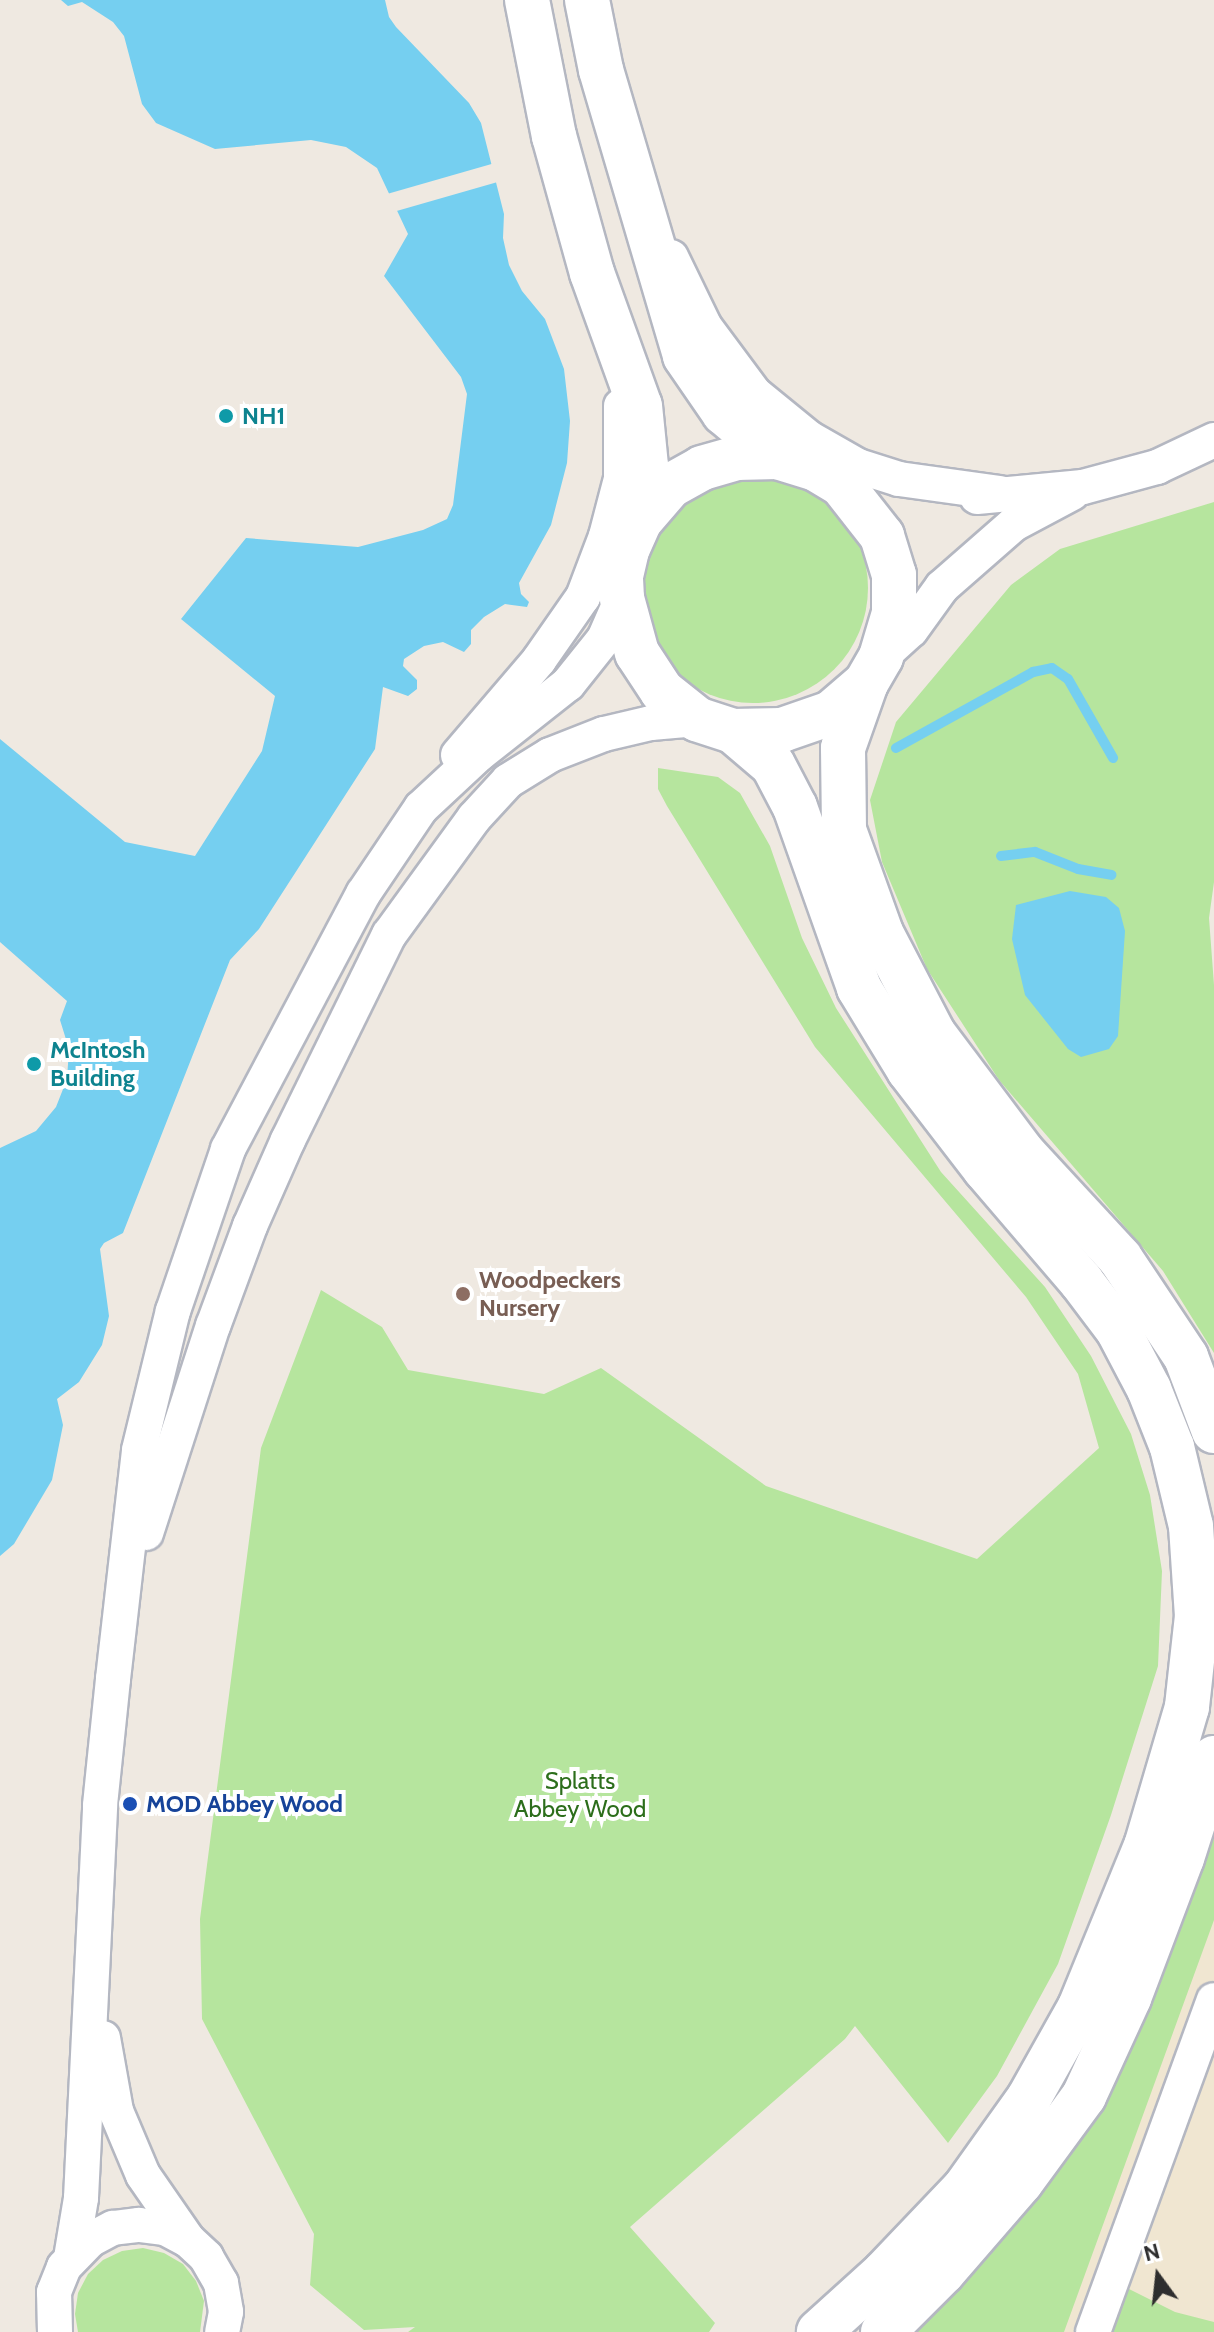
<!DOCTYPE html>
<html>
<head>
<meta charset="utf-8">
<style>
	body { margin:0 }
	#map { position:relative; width:1214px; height:2332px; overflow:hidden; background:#efe9e1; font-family:Cabin,sans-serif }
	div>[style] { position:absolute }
	.education>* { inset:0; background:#f0e6d1 }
	.green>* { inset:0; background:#b6e59e }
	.round { border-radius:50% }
	.water>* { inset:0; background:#75cff0 }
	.pier>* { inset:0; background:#efe9e1; transform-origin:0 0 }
	.stream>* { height:10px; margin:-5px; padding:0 5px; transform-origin:5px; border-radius:5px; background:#75cff0 }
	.roads { filter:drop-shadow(2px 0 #b4b7c1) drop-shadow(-2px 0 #b4b7c1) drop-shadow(0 2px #b4b7c1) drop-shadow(0 -2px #b4b7c1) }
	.street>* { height:34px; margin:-17px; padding:0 17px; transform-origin:17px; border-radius:17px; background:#fff }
	.secondary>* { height:44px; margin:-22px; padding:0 22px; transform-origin:22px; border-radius:22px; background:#fff }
	.dots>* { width:22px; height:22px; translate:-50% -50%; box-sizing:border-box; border:4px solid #fff; border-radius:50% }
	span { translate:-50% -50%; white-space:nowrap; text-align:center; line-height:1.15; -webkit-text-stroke:8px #fff; paint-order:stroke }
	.culture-label { font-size:24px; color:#0d838f; font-weight:700 }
	.left { translate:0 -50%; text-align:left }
	.education-label { font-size:24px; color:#785e54; font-weight:700 }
	.park-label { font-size:24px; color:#2c6e1b }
	.transit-label { font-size:24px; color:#164399; font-weight:700 }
	.north { position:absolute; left:1118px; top:2236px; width:80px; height:80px; -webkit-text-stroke:6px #fff; paint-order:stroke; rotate:345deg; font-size:22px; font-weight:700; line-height:32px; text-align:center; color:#2e2e2e }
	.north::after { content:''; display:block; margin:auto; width:28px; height:36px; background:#2e2e2e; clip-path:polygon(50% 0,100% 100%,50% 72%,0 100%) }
</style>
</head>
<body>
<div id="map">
	<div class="education">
		<i style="clip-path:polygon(1214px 1883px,1214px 2332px,996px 2332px)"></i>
	</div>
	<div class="green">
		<i class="round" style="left:638px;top:473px;width:230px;height:230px"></i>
		<i style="clip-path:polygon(1214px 502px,1214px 882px,1209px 918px,1214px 985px,1214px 1353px,1163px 1271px,999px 1080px,927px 969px,882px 862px,870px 800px,896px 722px,1011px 585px,1060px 549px)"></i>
		<i style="clip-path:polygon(658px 768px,718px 777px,740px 793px,770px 846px,802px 938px,836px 1008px,941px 1172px,1045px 1287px,1091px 1356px,1131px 1434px,1150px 1495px,1162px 1571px,1158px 1666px,1111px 1815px,1058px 1964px,997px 2076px,948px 2143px,855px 2026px,845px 2039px,630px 2227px,715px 2323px,709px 2332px,408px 2332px,415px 2327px,364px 2330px,310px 2285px,314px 2234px,202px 2019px,200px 1919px,261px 1448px,321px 1290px,382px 1327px,408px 1370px,544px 1394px,601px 1368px,766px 1486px,977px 1559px,1099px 1448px,1078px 1374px,1026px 1297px,815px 1047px,667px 806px,658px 789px)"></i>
		<i style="clip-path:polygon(1214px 1833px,1214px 1920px,1064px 2332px,910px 2332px,990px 2252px,1051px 2178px,1093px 2119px,1160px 1984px)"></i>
		<i style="clip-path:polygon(143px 2248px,164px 2253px,183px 2264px,196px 2281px,204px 2301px,200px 2332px,78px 2332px,75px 2314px,78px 2293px,88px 2274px,103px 2260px,122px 2251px)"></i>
		<i style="clip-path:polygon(1129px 2289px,1175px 2312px,1214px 2322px,1214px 2332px,1110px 2332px)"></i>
	</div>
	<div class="water">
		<i style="clip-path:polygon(61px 0,385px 0,389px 17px,396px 27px,469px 103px,481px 123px,504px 214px,503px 238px,509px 265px,522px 291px,545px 319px,564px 369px,570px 421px,567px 463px,551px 525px,519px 583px,521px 594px,529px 602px,527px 607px,505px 604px,484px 617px,471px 630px,471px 644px,464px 652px,443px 642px,424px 646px,404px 659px,403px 666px,417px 680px,417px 689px,408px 696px,383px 687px,375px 749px,259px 929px,230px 960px,123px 1233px,104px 1243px,100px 1249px,109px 1316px,102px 1345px,79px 1382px,57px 1399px,63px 1425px,52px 1480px,14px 1544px,0 1556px,0 1148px,36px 1131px,56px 1107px,67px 1079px,69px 1049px,60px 1020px,67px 1001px,0 942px,0 739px,125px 842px,195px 856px,262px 751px,275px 696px,181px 619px,246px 538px,358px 547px,423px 530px,447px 519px,453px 505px,467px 394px,461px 377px,384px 276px,408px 234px,377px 168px,346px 147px,311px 140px,215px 149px,156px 123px,142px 104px,124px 36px,113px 22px,82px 2px,68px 6px)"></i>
		<i style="clip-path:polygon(1070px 891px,1106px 897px,1119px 908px,1125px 931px,1118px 1036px,1109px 1049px,1081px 1057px,1068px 1049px,1025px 995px,1012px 939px,1016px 905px)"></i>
	</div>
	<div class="pier">
		<i style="left:495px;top:163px;width:19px;height:115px;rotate:74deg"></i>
	</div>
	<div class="stream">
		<i style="left:896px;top:748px;width:157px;rotate:-29deg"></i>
		<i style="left:1033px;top:672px;width:19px;rotate:-12deg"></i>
		<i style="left:1052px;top:668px;width:19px;rotate:35deg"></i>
		<i style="left:1068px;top:679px;width:91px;rotate:60.3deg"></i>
		<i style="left:1001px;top:856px;width:34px;rotate:-7deg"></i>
		<i style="left:1035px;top:852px;width:46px;rotate:21.6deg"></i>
		<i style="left:1078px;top:869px;width:34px;rotate:10deg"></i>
	</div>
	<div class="roads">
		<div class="street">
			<i style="left:671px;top:257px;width:78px;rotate:64.1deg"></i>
			<i style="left:705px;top:327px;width:84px;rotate:53.3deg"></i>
			<i style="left:755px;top:394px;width:70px;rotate:39.2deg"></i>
			<i style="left:809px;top:438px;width:56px;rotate:29.7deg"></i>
			<i style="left:858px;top:466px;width:43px;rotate:17.6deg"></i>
			<i style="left:899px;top:479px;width:102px;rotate:7.9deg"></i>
			<i style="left:977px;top:497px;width:106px;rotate:-5.4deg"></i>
			<i style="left:1083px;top:487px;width:77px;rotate:-15.1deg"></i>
			<i style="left:1157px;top:467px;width:63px;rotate:-25.3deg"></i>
			<i style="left:881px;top:657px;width:40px;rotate:-42deg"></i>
			<i style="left:911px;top:630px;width:53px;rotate:-54.2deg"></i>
			<i style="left:942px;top:587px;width:96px;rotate:-41.2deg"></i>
			<i style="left:1014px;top:524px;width:66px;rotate:-28.1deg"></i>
			<i style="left:458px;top:755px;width:125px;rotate:-49.5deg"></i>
			<i style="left:539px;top:660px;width:77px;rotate:-55.1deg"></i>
			<i style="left:583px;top:597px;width:65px;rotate:-69.3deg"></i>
			<i style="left:606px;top:536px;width:59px;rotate:-75.3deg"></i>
			<i style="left:621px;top:479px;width:73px;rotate:-90deg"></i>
			<i style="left:146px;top:1533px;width:218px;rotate:-72.1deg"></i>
			<i style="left:213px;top:1326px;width:107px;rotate:-69.7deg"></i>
			<i style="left:250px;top:1226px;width:94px;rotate:-66.2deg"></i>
			<i style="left:288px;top:1140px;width:229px;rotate:-63.8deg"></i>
			<i style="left:389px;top:935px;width:145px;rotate:-54deg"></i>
			<i style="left:474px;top:818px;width:50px;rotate:-47.4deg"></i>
			<i style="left:508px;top:781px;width:49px;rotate:-31.8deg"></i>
			<i style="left:550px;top:755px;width:58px;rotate:-21.3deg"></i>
			<i style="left:604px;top:734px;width:48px;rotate:-13.2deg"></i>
			<i style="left:651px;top:723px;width:46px;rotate:-5deg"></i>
			<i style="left:103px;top:2038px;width:74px;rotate:79.9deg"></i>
			<i style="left:116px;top:2111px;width:69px;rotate:67.1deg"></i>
			<i style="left:143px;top:2175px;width:79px;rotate:55.3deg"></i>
			<i style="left:188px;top:2240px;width:25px;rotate:43deg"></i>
			<i style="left:206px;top:2257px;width:30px;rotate:60deg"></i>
			<i style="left:221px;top:2283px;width:29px;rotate:80deg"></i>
			<i style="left:226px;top:2312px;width:20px;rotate:101deg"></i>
			<i style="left:71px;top:2258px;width:61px;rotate:-80.5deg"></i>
			<i style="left:81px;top:2198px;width:393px;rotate:-87.2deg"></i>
			<i style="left:100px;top:1805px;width:127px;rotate:-84.1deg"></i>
			<i style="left:113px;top:1679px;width:230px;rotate:-83.5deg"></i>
			<i style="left:139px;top:1450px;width:143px;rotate:-76.3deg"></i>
			<i style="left:173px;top:1311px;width:171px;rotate:-71.2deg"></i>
			<i style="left:228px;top:1149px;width:289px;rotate:-62.1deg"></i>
			<i style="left:363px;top:894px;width:104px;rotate:-56deg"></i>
			<i style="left:421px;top:808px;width:78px;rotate:-42.9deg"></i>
			<i style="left:478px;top:755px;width:115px;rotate:-38.3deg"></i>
			<i style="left:568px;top:684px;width:58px;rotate:-51.3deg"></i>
			<i style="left:604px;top:639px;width:45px;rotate:-66.3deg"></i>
			<i style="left:55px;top:2332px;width:40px;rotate:-91.4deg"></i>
			<i style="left:54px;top:2292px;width:27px;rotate:-68deg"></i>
			<i style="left:64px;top:2267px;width:37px;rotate:-46deg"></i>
			<i style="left:90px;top:2240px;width:26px;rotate:-28deg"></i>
			<i style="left:113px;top:2228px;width:26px;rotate:-7deg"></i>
			<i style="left:139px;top:2225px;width:26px;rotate:7deg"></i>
			<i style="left:165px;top:2228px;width:26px;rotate:28deg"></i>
			<i style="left:1093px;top:2332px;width:353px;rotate:-70deg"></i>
		</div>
		<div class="secondary">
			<i style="left:527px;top:0;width:139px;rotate:78.8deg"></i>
			<i style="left:554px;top:136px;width:142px;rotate:74.5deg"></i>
			<i style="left:592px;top:273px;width:141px;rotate:70.2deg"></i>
			<i style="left:640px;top:406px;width:60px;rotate:84.3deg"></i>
			<i style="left:646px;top:466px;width:55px;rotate:96.2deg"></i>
			<i style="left:587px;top:0;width:71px;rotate:78.7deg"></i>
			<i style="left:601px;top:70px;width:298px;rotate:73.6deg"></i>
			<i style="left:685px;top:356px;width:69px;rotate:55.6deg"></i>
			<i style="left:724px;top:413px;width:69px;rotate:39.7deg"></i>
			<i style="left:866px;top:683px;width:46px;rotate:139.4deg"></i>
			<i style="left:831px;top:713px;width:52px;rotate:160.9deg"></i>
			<i style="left:782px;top:730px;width:49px;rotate:178.8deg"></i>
			<i style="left:733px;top:731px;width:38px;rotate:-162deg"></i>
			<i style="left:697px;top:719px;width:45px;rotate:-141.3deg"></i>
			<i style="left:662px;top:691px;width:45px;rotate:-123.3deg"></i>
			<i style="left:637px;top:653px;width:57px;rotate:-105.3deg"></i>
			<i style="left:622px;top:598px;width:22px;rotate:-93deg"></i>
			<i style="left:621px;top:576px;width:27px;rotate:-77deg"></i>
			<i style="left:627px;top:550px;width:32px;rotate:-66deg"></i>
			<i style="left:640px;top:521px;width:46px;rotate:-49.4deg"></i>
			<i style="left:670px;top:486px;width:37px;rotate:-29deg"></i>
			<i style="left:702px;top:468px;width:35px;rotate:-16deg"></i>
			<i style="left:736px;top:458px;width:41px;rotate:-1.4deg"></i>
			<i style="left:777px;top:457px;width:39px;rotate:17deg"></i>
			<i style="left:814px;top:468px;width:33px;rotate:31deg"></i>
			<i style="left:842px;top:485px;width:65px;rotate:51.9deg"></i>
			<i style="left:882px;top:536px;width:41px;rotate:72.9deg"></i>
			<i style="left:894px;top:575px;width:38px;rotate:90deg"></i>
			<i style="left:894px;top:613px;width:46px;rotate:106.5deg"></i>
			<i style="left:881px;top:657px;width:30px;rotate:120deg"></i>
			<i style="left:866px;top:683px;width:69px;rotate:109.5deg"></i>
			<i style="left:843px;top:748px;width:82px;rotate:89.3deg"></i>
			<i style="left:844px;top:830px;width:109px;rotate:70.2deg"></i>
			<i style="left:881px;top:933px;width:113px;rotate:62.5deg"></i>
			<i style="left:933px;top:1033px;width:151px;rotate:53.1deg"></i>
			<i style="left:1024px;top:1154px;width:142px;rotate:47.3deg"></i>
			<i style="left:1120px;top:1258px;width:119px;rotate:56.3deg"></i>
			<i style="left:1186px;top:1357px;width:79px;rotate:69.3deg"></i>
			<i style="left:733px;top:731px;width:52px;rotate:40.4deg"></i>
			<i style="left:773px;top:765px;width:47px;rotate:62.4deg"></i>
			<i style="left:795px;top:807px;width:192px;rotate:70.5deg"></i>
			<i style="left:859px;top:988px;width:96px;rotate:58.6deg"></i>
			<i style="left:909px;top:1070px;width:125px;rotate:52.5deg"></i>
			<i style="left:985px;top:1169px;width:148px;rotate:49.4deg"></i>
			<i style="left:1081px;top:1281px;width:61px;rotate:52.9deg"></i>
			<i style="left:1118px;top:1330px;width:67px;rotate:62.3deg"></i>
			<i style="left:1149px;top:1389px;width:62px;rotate:68.4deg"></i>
			<i style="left:1172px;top:1447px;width:81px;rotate:76.5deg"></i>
			<i style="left:1191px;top:1526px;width:90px;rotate:86.2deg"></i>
			<i style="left:1197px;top:1616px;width:92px;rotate:96.3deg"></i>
			<i style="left:1187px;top:1707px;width:145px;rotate:106.4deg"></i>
			<i style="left:1146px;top:1846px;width:174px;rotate:112.3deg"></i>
			<i style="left:1080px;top:2007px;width:104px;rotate:119.3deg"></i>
			<i style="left:1029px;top:2098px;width:112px;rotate:125.5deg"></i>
			<i style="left:964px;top:2189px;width:116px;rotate:133.6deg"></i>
			<i style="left:884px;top:2273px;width:88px;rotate:137.8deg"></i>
			<i style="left:883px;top:2332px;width:85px;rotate:-45deg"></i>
			<i style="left:943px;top:2272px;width:119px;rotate:-49.1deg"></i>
			<i style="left:1021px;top:2182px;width:107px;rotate:-53.8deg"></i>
			<i style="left:1084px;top:2096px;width:108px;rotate:-65.3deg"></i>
			<i style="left:1129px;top:1998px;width:150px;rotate:-69.3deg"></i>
			<i style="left:1182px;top:1858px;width:105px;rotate:-72.3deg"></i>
		</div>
	</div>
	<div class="dots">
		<i style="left:226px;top:416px;background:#0f9aa8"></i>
		<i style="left:34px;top:1064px;background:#0f9aa8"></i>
		<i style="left:463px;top:1294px;background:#8d6e63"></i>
		<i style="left:130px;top:1804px;background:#1a4fb4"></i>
	</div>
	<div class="culture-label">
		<span class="left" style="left:242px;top:416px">NH1</span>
		<span class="left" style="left:50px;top:1064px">McIntosh<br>Building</span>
	</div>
	<div class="education-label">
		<span class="left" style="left:479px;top:1294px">Woodpeckers<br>Nursery</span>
	</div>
	<div class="park-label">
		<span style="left:580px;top:1795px">Splatts<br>Abbey Wood</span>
	</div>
	<div class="transit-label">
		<span class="left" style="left:146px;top:1804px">MOD Abbey Wood</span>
	</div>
	<div class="north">N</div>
</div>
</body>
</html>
